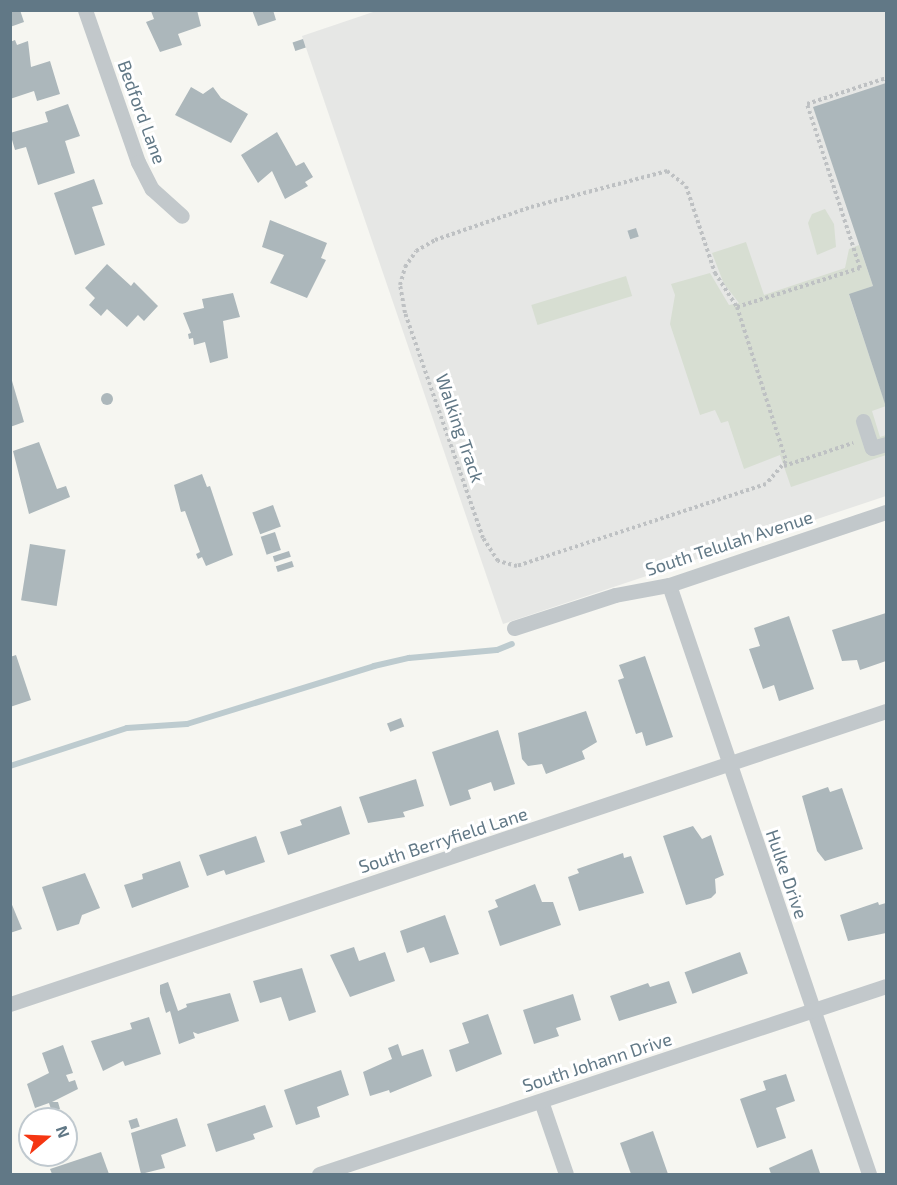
<!DOCTYPE html>
<html>
<head>
<meta charset="utf-8">
<style>
	body { margin:0 }
	#map { position:relative; width:897px; height:1185px; overflow:hidden; background:#f6f6f1; font-family:"Exo 2",sans-serif }
	div>[style] { position:absolute }
	.built>* { inset:0; background:#e6e7e5 }
	.green>* { inset:0; background:#d7ded2; transform-origin:0 0 }
	.stream>* { height:6px; margin:-3px; padding:0 3px; transform-origin:3px; border-radius:3px; background:#bdcbcf }
	.building>* { inset:0; background:#acb7bb; transform-origin:0 0 }
	.round { border-radius:50% }
	.path>* { height:4px; margin-top:-2px; transform-origin:0; background:repeating-linear-gradient(90deg,#bec1c3 0 3px,transparent 0 6px) }
	.minor>* { height:15px; margin:-7.5px; padding:0 7.5px; transform-origin:7.5px; border-radius:7.5px; background:#c2c8cb }
	span { translate:-50% -50%; white-space:nowrap; text-align:center; line-height:1.15; -webkit-text-stroke:6px #fff; paint-order:stroke }
	.street-label { font-size:18px; color:#617886 }
	.frame { position:absolute; inset:0; border:12px solid #617886; pointer-events:none }
	.north { position:absolute; left:18px; top:1107px; width:60px; height:60px; box-sizing:border-box; background:#fff; border:2px solid #c0c9cf; border-radius:50%; rotate:71deg; font-size:16px; font-weight:700; line-height:24px; text-align:center; color:#617886 }
	.north::after { content:''; display:block; margin:auto; width:21px; height:27px; background:#f53612; clip-path:polygon(50% 0,100% 100%,50% 72%,0 100%) }
</style>
</head>
<body>
<div id="map">
	<div class="built">
		<i style="clip-path:polygon(379px 10px,886px 11px,886px 496px,503px 624px,302px 36px)"></i>
	</div>
	<div class="green">
		<i style="clip-path:polygon(825px 209px,834px 224px,836px 247px,817px 255px,808px 223px,812px 214px)"></i>
		<i style="clip-path:polygon(746px 242px,764px 295px,845px 268px,849px 249px,859px 245px,873px 286px,849px 295px,886px 406px,872px 411px,880px 437px,886px 435px,886px 455px,791px 487px,780px 455px,744px 469px,728px 421px,721px 423px,715px 410px,700px 415px,670px 324px,675px 295px,671px 284px,710px 273px,729px 305px,739px 303px,724px 284px,712px 253px)"></i>
		<i style="left:626px;top:276px;width:21px;height:99px;rotate:73deg"></i>
	</div>
	<div class="stream">
		<i style="left:10px;top:766px;width:123px;rotate:-18deg"></i>
		<i style="left:127px;top:728px;width:60px;rotate:-3.8deg"></i>
		<i style="left:187px;top:724px;width:196px;rotate:-17.2deg"></i>
		<i style="left:374px;top:666px;width:36px;rotate:-13deg"></i>
		<i style="left:409px;top:658px;width:88px;rotate:-5.2deg"></i>
		<i style="left:497px;top:650px;width:16px;rotate:-22deg"></i>
	</div>
	<div class="building">
		<i style="clip-path:polygon(10px 10px,20px 10px,24px 22px,10px 27px)"></i>
		<i style="clip-path:polygon(197px 10px,201px 26px,178px 34px,182px 45px,160px 52px,146px 22px,154px 19px,151px 11px)"></i>
		<i style="clip-path:polygon(252px 10px,273px 10px,276px 20px,258px 26px)"></i>
		<i style="left:303px;top:39px;width:9px;height:11px;rotate:72deg"></i>
		<i style="clip-path:polygon(15px 40px,17px 45px,28px 41px,31px 67px,50px 61px,60px 94px,37px 101px,34px 91px,10px 99px,10px 42px)"></i>
		<i style="clip-path:polygon(886px 83px,886px 407px,849px 294px,873px 286px,813px 107px)"></i>
		<i style="clip-path:polygon(191px 87px,203px 94px,213px 87px,221px 98px,248px 114px,231px 143px,175px 115px)"></i>
		<i style="clip-path:polygon(68px 104px,80px 136px,65px 141px,75px 173px,38px 185px,26px 147px,15px 150px,10px 133px,48px 122px,45px 112px)"></i>
		<i style="clip-path:polygon(277px 132px,296px 166px,304px 162px,313px 177px,305px 182px,308px 186px,285px 199px,272px 171px,258px 183px,241px 155px)"></i>
		<i style="clip-path:polygon(94px 179px,103px 204px,92px 207px,105px 245px,75px 255px,54px 193px)"></i>
		<i style="clip-path:polygon(270px 220px,327px 243px,321px 258px,326px 260px,307px 298px,270px 283px,284px 255px,262px 247px)"></i>
		<i style="left:636px;top:228px;width:9px;height:9px;rotate:72deg"></i>
		<i style="clip-path:polygon(107px 264px,131px 286px,134px 282px,158px 306px,144px 321px,138px 315px,127px 327px,107px 309px,101px 316px,89px 305px,95px 298px,85px 288px)"></i>
		<i style="clip-path:polygon(233px 293px,240px 317px,223px 321px,228px 358px,210px 363px,205px 342px,194px 345px,193px 338px,189px 339px,188px 334px,191px 333px,183px 313px,204px 308px,202px 299px)"></i>
		<i style="clip-path:polygon(10px 374px,24px 422px,10px 427px)"></i>
		<i class="round" style="left:101px;top:393px;width:12px;height:12px"></i>
		<i style="clip-path:polygon(39px 442px,57px 489px,66px 486px,70px 497px,29px 514px,13px 451px)"></i>
		<i style="clip-path:polygon(202px 474px,207px 487px,210px 486px,233px 555px,206px 566px,202px 557px,198px 559px,196px 554px,200px 552px,185px 511px,181px 512px,174px 485px)"></i>
		<i style="left:273px;top:505px;width:23px;height:22px;rotate:70deg"></i>
		<i style="left:275px;top:532px;width:19px;height:15px;rotate:72deg"></i>
		<i style="left:30px;top:544px;width:36px;height:57px;rotate:9deg"></i>
		<i style="left:289px;top:551px;width:6px;height:17px;rotate:72deg"></i>
		<i style="left:292px;top:561px;width:6px;height:17px;rotate:72deg"></i>
		<i style="clip-path:polygon(886px 613px,886px 661px,860px 670px,857px 660px,842px 661px,832px 630px)"></i>
		<i style="clip-path:polygon(789px 616px,814px 689px,779px 701px,774px 685px,763px 689px,749px 649px,760px 646px,754px 628px)"></i>
		<i style="clip-path:polygon(16px 655px,31px 700px,10px 707px,10px 657px)"></i>
		<i style="clip-path:polygon(645px 656px,673px 737px,646px 746px,642px 732px,636px 734px,618px 680px,624px 678px,619px 665px)"></i>
		<i style="clip-path:polygon(586px 711px,597px 742px,582px 751px,585px 759px,546px 774px,542px 764px,528px 766px,522px 759px,518px 733px)"></i>
		<i style="left:401px;top:718px;width:9px;height:15px;rotate:69deg"></i>
		<i style="clip-path:polygon(498px 730px,515px 784px,494px 791px,491px 782px,468px 790px,471px 799px,450px 806px,432px 752px)"></i>
		<i style="clip-path:polygon(416px 779px,424px 806px,403px 812px,405px 817px,368px 823px,359px 797px)"></i>
		<i style="clip-path:polygon(828px 787px,830px 792px,842px 788px,863px 849px,825px 861px,817px 851px,802px 796px)"></i>
		<i style="clip-path:polygon(341px 806px,350px 834px,288px 855px,280px 832px,302px 825px,300px 820px)"></i>
		<i style="clip-path:polygon(693px 826px,702px 839px,711px 835px,724px 875px,715px 879px,716px 893px,711px 898px,686px 905px,663px 836px)"></i>
		<i style="clip-path:polygon(256px 836px,265px 862px,226px 875px,224px 870px,207px 876px,199px 855px)"></i>
		<i style="clip-path:polygon(623px 853px,624px 858px,631px 856px,644px 893px,579px 911px,568px 877px,579px 873px,577px 869px)"></i>
		<i style="clip-path:polygon(180px 861px,189px 887px,132px 908px,124px 885px,143px 879px,142px 874px)"></i>
		<i style="clip-path:polygon(85px 873px,100px 908px,82px 915px,79px 924px,57px 931px,42px 887px)"></i>
		<i style="clip-path:polygon(535px 884px,542px 902px,553px 902px,561px 925px,500px 946px,488px 911px,498px 907px,495px 900px)"></i>
		<i style="clip-path:polygon(10px 900px,22px 929px,10px 933px)"></i>
		<i style="clip-path:polygon(878px 902px,879px 905px,886px 903px,886px 933px,848px 941px,840px 915px)"></i>
		<i style="clip-path:polygon(445px 915px,459px 954px,430px 963px,424px 947px,407px 953px,400px 931px)"></i>
		<i style="clip-path:polygon(354px 947px,359px 961px,385px 952px,395px 981px,350px 997px,330px 955px)"></i>
		<i style="left:740px;top:952px;width:23px;height:59px;rotate:70deg"></i>
		<i style="clip-path:polygon(302px 968px,316px 1012px,289px 1021px,281px 997px,260px 1003px,253px 981px)"></i>
		<i style="clip-path:polygon(669px 981px,677px 1003px,619px 1021px,610px 996px,648px 983px,650px 987px)"></i>
		<i style="clip-path:polygon(168px 982px,178px 1011px,187px 1007px,186px 1004px,230px 993px,239px 1021px,198px 1034px,193px 1032px,195px 1038px,179px 1044px,170px 1011px,166px 1013px,160px 993px,160px 985px)"></i>
		<i style="clip-path:polygon(573px 994px,581px 1020px,556px 1028px,559px 1036px,534px 1044px,523px 1010px)"></i>
		<i style="clip-path:polygon(488px 1014px,502px 1054px,456px 1072px,449px 1050px,469px 1043px,462px 1023px)"></i>
		<i style="clip-path:polygon(149px 1017px,161px 1054px,125px 1066px,123px 1061px,103px 1071px,91px 1041px,132px 1029px,130px 1023px)"></i>
		<i style="clip-path:polygon(398px 1044px,402px 1056px,423px 1049px,432px 1076px,390px 1093px,389px 1090px,370px 1096px,363px 1072px,392px 1059px,388px 1048px)"></i>
		<i style="clip-path:polygon(63px 1045px,73px 1073px,66px 1075px,69px 1082px,75px 1080px,78px 1089px,52px 1102px,58px 1102px,60px 1109px,52px 1112px,49px 1103px,35px 1108px,27px 1084px,49px 1073px,42px 1053px)"></i>
		<i style="clip-path:polygon(341px 1070px,349px 1095px,317px 1107px,320px 1117px,296px 1125px,284px 1090px)"></i>
		<i style="clip-path:polygon(786px 1074px,795px 1101px,776px 1108px,786px 1138px,757px 1148px,740px 1099px,766px 1090px,763px 1081px)"></i>
		<i style="clip-path:polygon(265px 1105px,273px 1127px,253px 1134px,255px 1139px,216px 1152px,207px 1124px)"></i>
		<i style="left:137px;top:1118px;width:9px;height:9px;rotate:72deg"></i>
		<i style="clip-path:polygon(177px 1118px,186px 1146px,161px 1155px,165px 1168px,141px 1174px,131px 1133px)"></i>
		<i style="clip-path:polygon(653px 1131px,668px 1174px,631px 1174px,620px 1143px)"></i>
		<i style="clip-path:polygon(812px 1149px,820px 1173px,771px 1174px,769px 1168px)"></i>
		<i style="clip-path:polygon(101px 1152px,109px 1174px,52px 1174px,50px 1169px)"></i>
	</div>
	<div class="path">
		<i style="left:667px;top:171px;width:24px;rotate:38deg"></i>
		<i style="left:686px;top:186px;width:92px;rotate:71.6deg"></i>
		<i style="left:715px;top:273px;width:40px;rotate:57.1deg"></i>
		<i style="left:737px;top:307px;width:162px;rotate:72.3deg"></i>
		<i style="left:786px;top:461px;width:30px;rotate:131deg"></i>
		<i style="left:766px;top:484px;width:262px;rotate:161.8deg"></i>
		<i style="left:517px;top:566px;width:20px;rotate:-165deg"></i>
		<i style="left:498px;top:561px;width:27px;rotate:-123deg"></i>
		<i style="left:483px;top:538px;width:238px;rotate:-109.1deg"></i>
		<i style="left:405px;top:313px;width:28px;rotate:-100deg"></i>
		<i style="left:400px;top:285px;width:19px;rotate:-74deg"></i>
		<i style="left:405px;top:267px;width:19px;rotate:-55deg"></i>
		<i style="left:416px;top:251px;width:22px;rotate:-30deg"></i>
		<i style="left:435px;top:240px;width:102px;rotate:-19deg"></i>
		<i style="left:531px;top:207px;width:141px;rotate:-14.8deg"></i>
		<i style="left:737px;top:307px;width:129px;rotate:-17.6deg"></i>
		<i style="left:860px;top:268px;width:172px;rotate:-107.9deg"></i>
		<i style="left:807px;top:104px;width:83px;rotate:-18.2deg"></i>
		<i style="left:784px;top:466px;width:73px;rotate:-18.4deg"></i>
	</div>
	<div class="minor">
		<i style="left:85px;top:10px;width:161px;rotate:70.8deg"></i>
		<i style="left:138px;top:162px;width:30px;rotate:63deg"></i>
		<i style="left:152px;top:189px;width:40px;rotate:42deg"></i>
		<i style="left:863px;top:421px;width:28px;rotate:72deg"></i>
		<i style="left:872px;top:448px;width:15px;rotate:-16deg"></i>
		<i style="left:669px;top:585px;width:622px;rotate:71.24deg"></i>
		<i style="left:514px;top:628px;width:106px;rotate:-18.1deg"></i>
		<i style="left:615px;top:595px;width:55px;rotate:-10.5deg"></i>
		<i style="left:669px;top:585px;width:229px;rotate:-18.6deg"></i>
		<i style="left:10px;top:1004px;width:924px;rotate:-18.49deg"></i>
		<i style="left:541px;top:1101px;width:77px;rotate:71.1deg"></i>
		<i style="left:319px;top:1174px;width:597px;rotate:-18.34deg"></i>
	</div>
	<div class="street-label">
		<span style="left:142px;top:112px;rotate:70deg">Bedford Lane</span>
		<span style="left:460px;top:428px;rotate:71deg">Walking Track</span>
		<span style="left:729px;top:543px;rotate:-18deg">South Telulah Avenue</span>
		<span style="left:443px;top:840px;rotate:-18deg">South Berryfield Lane</span>
		<span style="left:787px;top:874px;rotate:71deg">Hulke Drive</span>
		<span style="left:597px;top:1062px;rotate:-18deg">South Johann Drive</span>
	</div>
	<div class="frame"></div>
	<div class="north">N</div>
</div>
</body>
</html>
